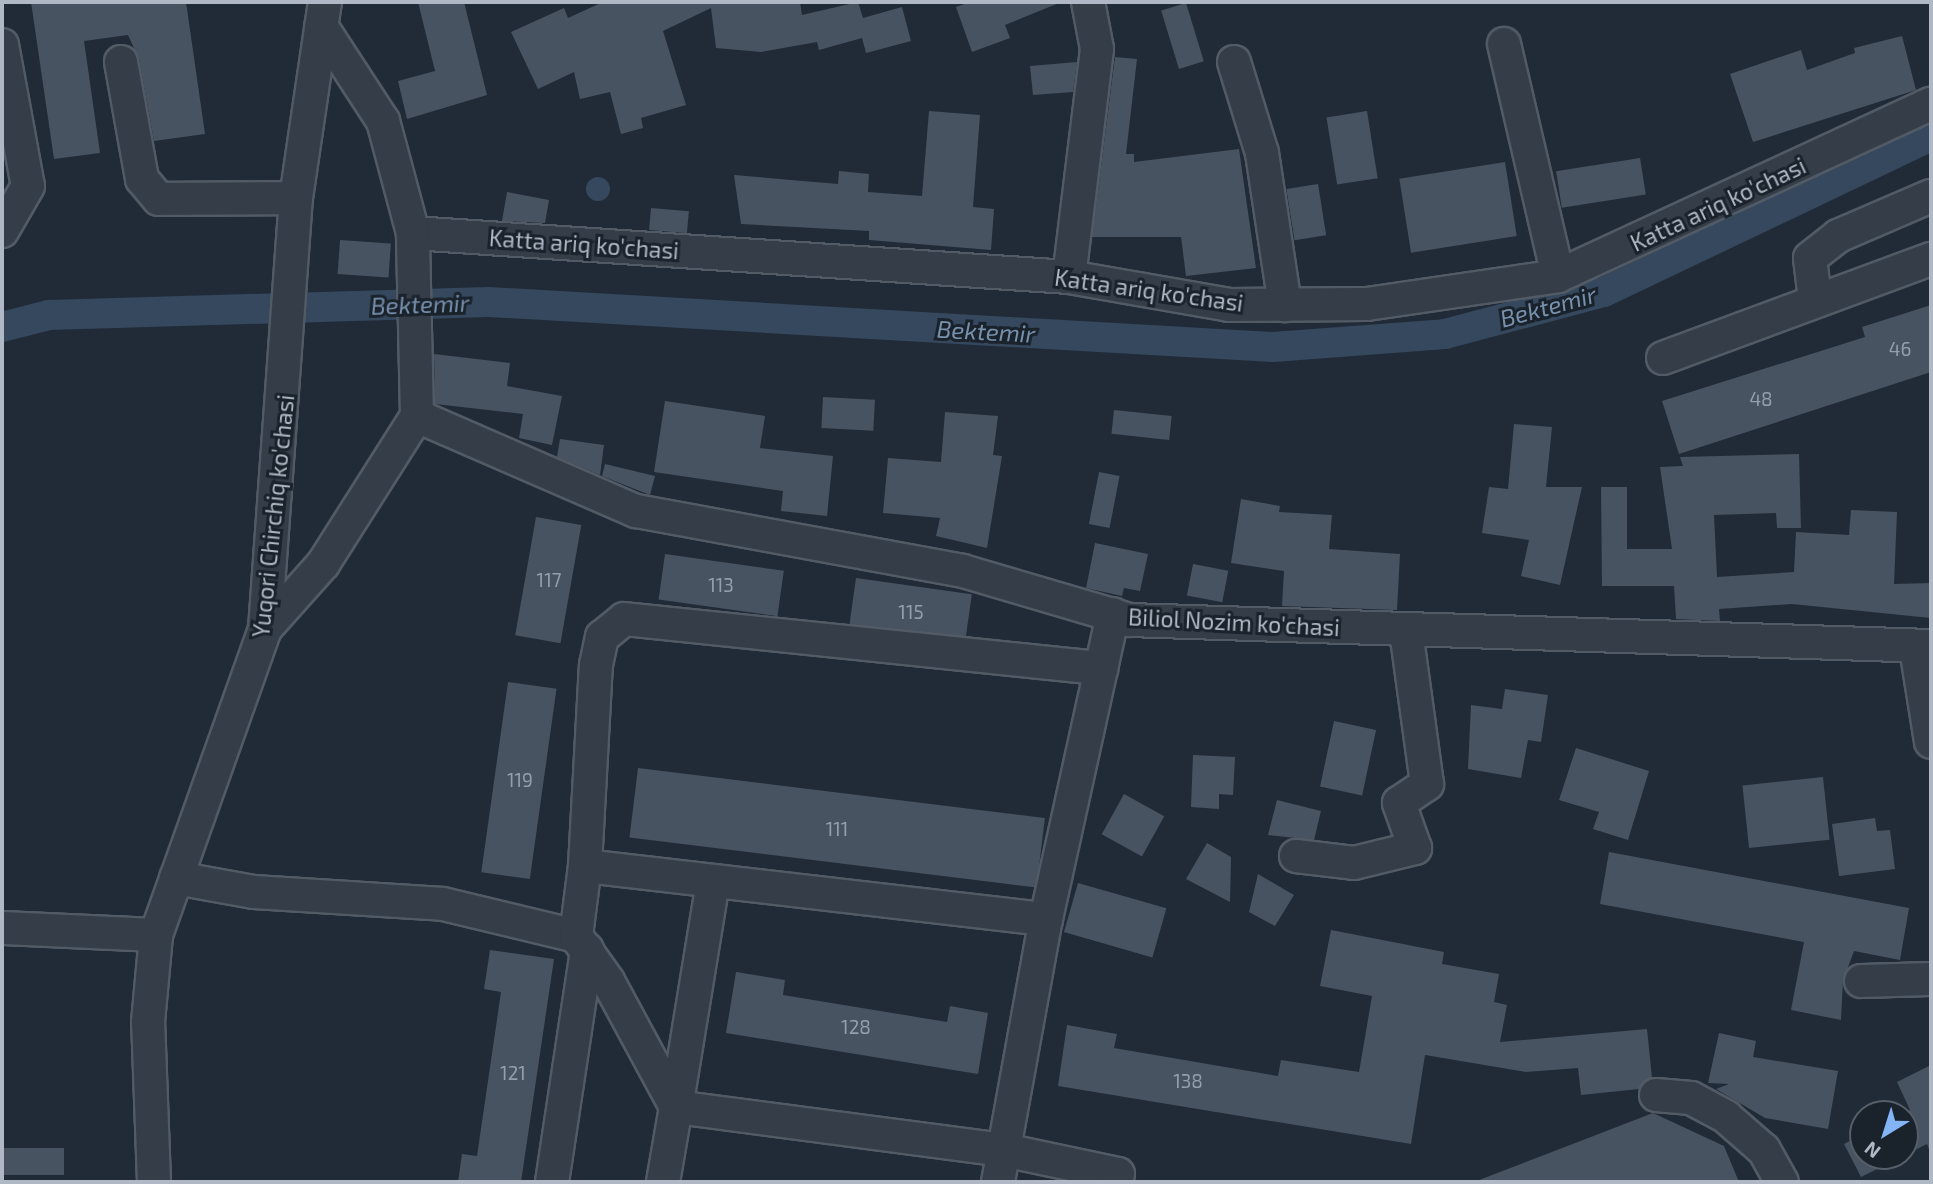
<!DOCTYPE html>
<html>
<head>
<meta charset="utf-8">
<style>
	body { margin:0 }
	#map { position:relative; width:1933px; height:1184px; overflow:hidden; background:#212b37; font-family:"Exo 2",sans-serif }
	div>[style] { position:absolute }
	.water>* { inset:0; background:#35485e }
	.round { border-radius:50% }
	.canal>* { height:30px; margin:-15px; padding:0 15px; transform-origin:15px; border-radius:15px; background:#35485e }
	.building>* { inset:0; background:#475361; transform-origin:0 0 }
	.roads { filter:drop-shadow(2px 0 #525b65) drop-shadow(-2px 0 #525b65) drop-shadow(0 2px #525b65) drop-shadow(0 -2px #525b65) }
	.minor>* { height:32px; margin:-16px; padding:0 16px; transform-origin:16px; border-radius:16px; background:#343d48 }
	span { translate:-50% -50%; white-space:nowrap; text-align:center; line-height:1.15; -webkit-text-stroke:6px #1a222c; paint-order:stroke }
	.number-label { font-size:19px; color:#959fab }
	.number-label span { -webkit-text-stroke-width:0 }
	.street-label { font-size:23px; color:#afb8c4 }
	.water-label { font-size:24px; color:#7790ac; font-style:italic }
	.frame { position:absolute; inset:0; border:4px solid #afb8c4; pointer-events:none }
	.north { position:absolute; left:1849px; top:1100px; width:70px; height:70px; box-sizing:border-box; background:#1a222c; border:2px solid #565e69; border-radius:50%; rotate:218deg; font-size:19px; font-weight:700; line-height:28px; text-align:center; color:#afb8c4 }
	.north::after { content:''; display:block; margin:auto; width:24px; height:32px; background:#83b4f5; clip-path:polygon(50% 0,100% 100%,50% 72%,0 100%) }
</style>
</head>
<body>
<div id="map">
	<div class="water">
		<i class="round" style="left:586px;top:177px;width:24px;height:24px"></i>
	</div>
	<div class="canal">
		<i style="left:2px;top:327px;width:49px;rotate:-14.3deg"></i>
		<i style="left:49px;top:315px;width:440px;rotate:-1.7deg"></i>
		<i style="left:489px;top:302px;width:785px;rotate:3.29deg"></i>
		<i style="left:1273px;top:347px;width:172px;rotate:-4.3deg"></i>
		<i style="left:1445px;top:334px;width:164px;rotate:-14.8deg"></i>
		<i style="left:1604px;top:292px;width:362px;rotate:-25.5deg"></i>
	</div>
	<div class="building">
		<i style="clip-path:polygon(31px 2px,186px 2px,205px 134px,154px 141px,139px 59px,128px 35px,84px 41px,100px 153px,54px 159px)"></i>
		<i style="clip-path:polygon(418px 2px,464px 2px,487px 95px,407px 119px,398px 81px,435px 71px)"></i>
		<i style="clip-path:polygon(603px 2px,800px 2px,802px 15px,858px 2px,863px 18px,902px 7px,911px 41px,866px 53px,862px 38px,819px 50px,817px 42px,761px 52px,716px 48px,711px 8px,663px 31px,686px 105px,641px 118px,643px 128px,621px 134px,610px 92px,580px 99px,574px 72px,538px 89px,511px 32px,564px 8px,568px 18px)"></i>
		<i style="clip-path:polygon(970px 2px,1059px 2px,1059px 3px,1005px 25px,1010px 38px,972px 52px,956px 7px)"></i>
		<i style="left:1186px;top:3px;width:61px;height:26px;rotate:73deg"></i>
		<i style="clip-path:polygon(1902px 36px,1916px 90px,1753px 142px,1730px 74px,1801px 50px,1807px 70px,1855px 53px,1854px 48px)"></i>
		<i style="clip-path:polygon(1115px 57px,1137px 59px,1126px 154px,1134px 154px,1134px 162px,1239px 149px,1256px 268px,1186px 276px,1181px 237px,1092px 237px)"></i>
		<i style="clip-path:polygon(1077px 62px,1073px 92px,1033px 95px,1030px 66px)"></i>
		<i style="clip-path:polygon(929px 111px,980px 115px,973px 207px,994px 209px,991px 250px,869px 240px,869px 231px,741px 224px,734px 175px,838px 184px,839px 171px,869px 174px,868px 192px,922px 196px)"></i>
		<i style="left:1367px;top:111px;width:68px;height:41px;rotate:81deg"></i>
		<i style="left:1640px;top:158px;width:37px;height:85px;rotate:81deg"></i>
		<i style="left:1505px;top:162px;width:75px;height:107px;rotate:81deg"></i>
		<i style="left:1318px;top:184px;width:52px;height:32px;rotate:81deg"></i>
		<i style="clip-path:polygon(507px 192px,549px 200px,545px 223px,502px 221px)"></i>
		<i style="left:651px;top:208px;width:38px;height:22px;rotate:5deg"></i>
		<i style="left:340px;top:240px;width:51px;height:34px;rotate:4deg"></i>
		<i style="clip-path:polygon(1931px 305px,1931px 372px,1679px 454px,1662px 401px,1865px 337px,1862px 327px)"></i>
		<i style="clip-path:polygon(434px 354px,510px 363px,507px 386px,562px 396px,552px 445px,519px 438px,523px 414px,435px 404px)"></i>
		<i style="left:823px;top:397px;width:52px;height:31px;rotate:3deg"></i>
		<i style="clip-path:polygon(665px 401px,765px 416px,760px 448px,833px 456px,827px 516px,781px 511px,783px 491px,654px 472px)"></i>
		<i style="left:1114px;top:410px;width:58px;height:24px;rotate:6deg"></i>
		<i style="clip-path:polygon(945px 412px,998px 416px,993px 455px,1002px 456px,987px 548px,936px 536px,940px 518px,883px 513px,888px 458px,941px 462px)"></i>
		<i style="clip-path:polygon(1514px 424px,1552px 427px,1546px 487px,1582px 487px,1560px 585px,1521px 576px,1529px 540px,1482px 533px,1489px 487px,1508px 489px)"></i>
		<i style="clip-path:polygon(560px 439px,604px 445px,600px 475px,557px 457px)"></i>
		<i style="clip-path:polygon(1799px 454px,1801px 528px,1777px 528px,1776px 513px,1714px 515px,1717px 577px,1794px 572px,1796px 532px,1849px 535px,1851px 510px,1897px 512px,1894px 584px,1931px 583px,1931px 618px,1792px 604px,1719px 609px,1720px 621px,1676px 619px,1674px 586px,1602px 586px,1601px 487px,1627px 487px,1627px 549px,1672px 549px,1660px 467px,1683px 466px,1680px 457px)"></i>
		<i style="clip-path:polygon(605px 464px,655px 476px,650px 495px,602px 476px)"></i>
		<i style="left:1099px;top:472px;width:21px;height:53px;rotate:11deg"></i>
		<i style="clip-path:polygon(1241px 499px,1280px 506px,1279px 512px,1332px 515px,1329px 549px,1400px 554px,1397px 610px,1282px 606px,1284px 571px,1231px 563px)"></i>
		<i style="left:536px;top:517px;width:46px;height:120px;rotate:10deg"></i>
		<i style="clip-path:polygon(1095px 543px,1148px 554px,1140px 591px,1124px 588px,1122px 596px,1086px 588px)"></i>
		<i style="left:665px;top:554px;width:120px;height:46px;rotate:8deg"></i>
		<i style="left:1193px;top:564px;width:36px;height:32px;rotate:11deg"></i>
		<i style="left:856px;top:578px;width:117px;height:47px;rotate:8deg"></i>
		<i style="left:508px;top:682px;width:49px;height:192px;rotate:8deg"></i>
		<i style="clip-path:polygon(1505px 689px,1548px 695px,1541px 742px,1528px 740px,1521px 778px,1468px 769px,1471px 705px,1502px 709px)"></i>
		<i style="left:1334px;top:721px;width:43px;height:67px;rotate:12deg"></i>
		<i style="clip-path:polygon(1576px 748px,1649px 771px,1628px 840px,1593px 829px,1599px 812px,1559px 800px)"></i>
		<i style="clip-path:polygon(1193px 755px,1235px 757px,1233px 795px,1219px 794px,1219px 809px,1191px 807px)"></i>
		<i style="left:638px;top:768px;width:410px;height:70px;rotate:7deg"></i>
		<i style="left:1823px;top:777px;width:63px;height:81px;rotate:84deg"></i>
		<i style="left:1124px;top:794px;width:46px;height:46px;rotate:29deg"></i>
		<i style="clip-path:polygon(1277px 800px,1321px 811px,1314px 840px,1268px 835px)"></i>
		<i style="clip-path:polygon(1875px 818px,1877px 831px,1890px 830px,1895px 869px,1839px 876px,1832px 824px)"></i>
		<i style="clip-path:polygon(1207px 843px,1231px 857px,1230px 902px,1186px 879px)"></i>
		<i style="clip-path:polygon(1609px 852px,1909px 908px,1900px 960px,1854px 951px,1843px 981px,1841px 1020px,1791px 1010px,1804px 942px,1600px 904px)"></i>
		<i style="clip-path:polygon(1258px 874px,1294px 895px,1275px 926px,1249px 912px)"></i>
		<i style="left:1078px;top:883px;width:92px;height:51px;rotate:16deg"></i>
		<i style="clip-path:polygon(1331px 930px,1444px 952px,1442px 964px,1499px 974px,1494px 1002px,1507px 1005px,1500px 1042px,1647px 1029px,1652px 1078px,1639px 1089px,1581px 1095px,1578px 1068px,1526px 1072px,1425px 1055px,1411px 1144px,1058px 1086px,1067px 1025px,1117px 1034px,1114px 1048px,1278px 1076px,1281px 1060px,1359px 1072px,1372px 996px,1320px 986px)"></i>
		<i style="clip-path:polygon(490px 950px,554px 959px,521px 1182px,458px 1182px,462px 1154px,477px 1156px,501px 992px,484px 989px)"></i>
		<i style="clip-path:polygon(736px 972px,785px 980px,783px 995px,947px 1022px,950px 1006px,988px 1013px,978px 1074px,726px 1033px)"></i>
		<i style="clip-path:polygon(1719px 1033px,1756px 1041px,1753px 1057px,1838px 1071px,1828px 1129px,1765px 1118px,1716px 1089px,1729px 1084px,1708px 1083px)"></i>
		<i style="clip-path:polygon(1931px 1065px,1931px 1154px,1927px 1144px,1905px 1155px,1903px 1114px,1910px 1110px,1897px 1082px)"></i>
		<i style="clip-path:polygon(1653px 1113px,1724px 1146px,1739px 1182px,1474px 1182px)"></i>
		<i style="clip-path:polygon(1863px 1134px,1863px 1156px,1903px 1156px,1861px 1177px,1844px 1144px)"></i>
		<i style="left:2px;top:1148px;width:62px;height:27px"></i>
	</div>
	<div class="roads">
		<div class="minor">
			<i style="left:1504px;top:44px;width:238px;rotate:76.9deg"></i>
			<i style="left:2px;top:45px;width:143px;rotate:79.6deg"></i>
			<i style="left:28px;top:186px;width:52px;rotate:120deg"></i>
			<i style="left:121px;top:62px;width:119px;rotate:79.8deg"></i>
			<i style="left:142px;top:179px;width:26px;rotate:50deg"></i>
			<i style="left:159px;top:199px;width:137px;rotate:-0.4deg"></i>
			<i style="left:1234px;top:62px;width:95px;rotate:72.9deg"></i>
			<i style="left:1262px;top:153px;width:154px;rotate:81.4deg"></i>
			<i style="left:413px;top:233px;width:657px;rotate:3.84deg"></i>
			<i style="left:1069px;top:277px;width:162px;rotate:9.9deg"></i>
			<i style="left:1229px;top:305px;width:138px;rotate:-0.4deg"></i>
			<i style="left:1367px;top:304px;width:193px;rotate:-8.3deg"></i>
			<i style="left:1558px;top:276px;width:411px;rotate:-24.8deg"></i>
			<i style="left:1069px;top:277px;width:230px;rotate:-83deg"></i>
			<i style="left:1097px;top:49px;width:48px;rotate:-100.8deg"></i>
			<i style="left:1815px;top:299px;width:41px;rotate:-97deg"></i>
			<i style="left:1810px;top:258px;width:36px;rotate:-38deg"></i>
			<i style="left:1838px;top:236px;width:101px;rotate:-23.3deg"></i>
			<i style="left:1663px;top:358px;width:286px;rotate:-20.3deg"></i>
			<i style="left:417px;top:416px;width:239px;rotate:23.5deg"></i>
			<i style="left:636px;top:511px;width:332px;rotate:10.4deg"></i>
			<i style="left:963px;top:571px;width:173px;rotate:16.4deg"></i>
			<i style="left:1129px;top:620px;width:802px;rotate:1.86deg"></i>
			<i style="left:265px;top:629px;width:87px;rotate:-48.3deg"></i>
			<i style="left:323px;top:564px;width:175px;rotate:-57.6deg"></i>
			<i style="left:417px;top:416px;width:183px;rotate:-91.3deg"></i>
			<i style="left:413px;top:233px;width:116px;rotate:-105deg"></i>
			<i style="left:383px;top:121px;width:113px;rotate:-123.1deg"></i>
			<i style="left:1916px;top:648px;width:95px;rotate:80.9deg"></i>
			<i style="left:1296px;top:856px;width:58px;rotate:6.9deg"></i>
			<i style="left:1354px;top:863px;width:63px;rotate:-13.8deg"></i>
			<i style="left:1415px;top:848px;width:48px;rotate:-109.6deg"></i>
			<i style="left:1399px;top:803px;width:34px;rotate:-34deg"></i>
			<i style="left:1427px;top:784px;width:155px;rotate:-97.8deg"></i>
			<i style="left:585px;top:866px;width:201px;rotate:-86.9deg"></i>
			<i style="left:596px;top:665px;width:29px;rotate:-78deg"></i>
			<i style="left:602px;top:637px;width:28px;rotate:-39deg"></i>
			<i style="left:624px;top:619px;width:480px;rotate:5.9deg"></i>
			<i style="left:176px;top:878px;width:79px;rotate:10.2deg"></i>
			<i style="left:254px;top:892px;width:189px;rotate:3.6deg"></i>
			<i style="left:443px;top:904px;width:137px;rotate:13.5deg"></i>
			<i style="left:713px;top:882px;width:228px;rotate:99.3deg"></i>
			<i style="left:676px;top:1107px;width:331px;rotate:7.5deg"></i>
			<i style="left:1004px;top:1150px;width:116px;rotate:11.9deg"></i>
			<i style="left:1118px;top:1174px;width:8px;rotate:104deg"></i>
			<i style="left:2px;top:928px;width:154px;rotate:2.6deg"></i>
			<i style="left:1861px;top:981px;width:70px;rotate:-1.6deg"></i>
			<i style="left:1656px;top:1095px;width:35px;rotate:5deg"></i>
			<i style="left:1691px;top:1098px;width:40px;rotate:28deg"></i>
			<i style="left:1726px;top:1117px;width:50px;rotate:41deg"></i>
			<i style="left:1764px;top:1150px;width:37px;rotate:61deg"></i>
			<i style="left:154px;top:1182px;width:160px;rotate:-92.1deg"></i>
			<i style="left:148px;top:1022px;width:87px;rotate:-84.7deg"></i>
			<i style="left:156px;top:935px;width:325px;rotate:-70.4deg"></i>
			<i style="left:265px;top:629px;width:432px;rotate:-85.9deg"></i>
			<i style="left:296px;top:198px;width:198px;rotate:-81.6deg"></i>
			<i style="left:552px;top:1182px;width:235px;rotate:-81.4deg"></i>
			<i style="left:663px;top:1182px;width:76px;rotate:-80.2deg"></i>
			<i style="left:676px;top:1107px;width:143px;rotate:-118.4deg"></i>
			<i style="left:608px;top:981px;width:55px;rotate:-125.4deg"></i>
			<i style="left:576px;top:936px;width:71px;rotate:-82.7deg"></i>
			<i style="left:585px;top:866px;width:464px;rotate:6.6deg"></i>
			<i style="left:998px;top:1182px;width:267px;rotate:-79.7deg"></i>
			<i style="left:1046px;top:919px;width:312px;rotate:-77.6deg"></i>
		</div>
	</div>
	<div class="number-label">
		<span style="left:1900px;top:349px">46</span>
		<span style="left:1761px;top:399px">48</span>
		<span style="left:549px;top:580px">117</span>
		<span style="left:721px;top:585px">113</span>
		<span style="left:911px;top:612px">115</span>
		<span style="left:520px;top:780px">119</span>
		<span style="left:837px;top:829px">111</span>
		<span style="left:856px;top:1027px">128</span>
		<span style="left:513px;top:1073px">121</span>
		<span style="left:1188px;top:1081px">138</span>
	</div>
	<div class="street-label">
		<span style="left:1718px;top:204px;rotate:-25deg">Katta ariq ko'chasi</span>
		<span style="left:584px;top:244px;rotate:4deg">Katta ariq ko'chasi</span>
		<span style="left:1149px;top:290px;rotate:8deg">Katta ariq ko'chasi</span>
		<span style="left:273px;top:516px;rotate:-84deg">Yuqori Chirchiq ko'chasi</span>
		<span style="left:1234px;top:622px;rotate:3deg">Biliol Nozim ko'chasi</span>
	</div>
	<div class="water-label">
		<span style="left:420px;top:304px;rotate:-2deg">Bektemir</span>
		<span style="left:1548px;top:306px;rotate:-15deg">Bektemir</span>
		<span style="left:986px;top:331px;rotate:3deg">Bektemir</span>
	</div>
	<div class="frame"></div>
	<div class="north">N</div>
</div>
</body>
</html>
